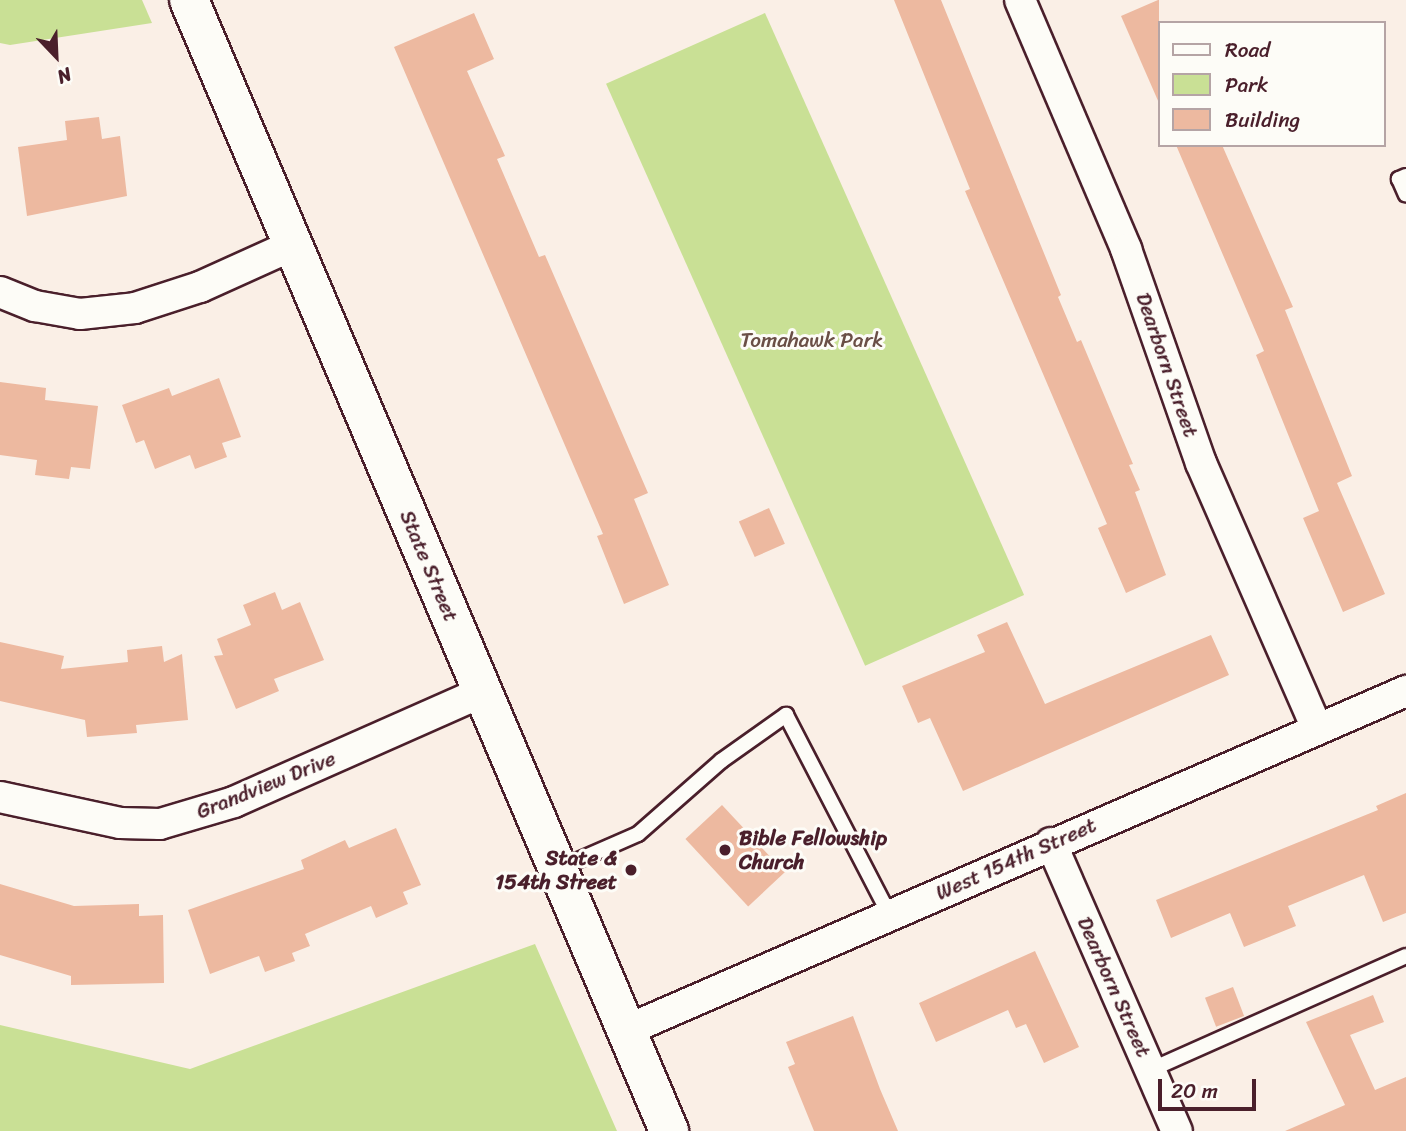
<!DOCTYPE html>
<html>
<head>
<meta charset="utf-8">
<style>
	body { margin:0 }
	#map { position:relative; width:1406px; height:1131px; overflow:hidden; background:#faefe6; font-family:Sriracha,sans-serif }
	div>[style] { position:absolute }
	.green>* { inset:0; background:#c9e095; transform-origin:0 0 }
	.building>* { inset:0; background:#edb9a0; transform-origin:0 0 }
	.roads { filter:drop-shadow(2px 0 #4a1f2b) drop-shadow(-2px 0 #4a1f2b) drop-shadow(0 2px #4a1f2b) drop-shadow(0 -2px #4a1f2b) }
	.lane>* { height:14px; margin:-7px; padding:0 7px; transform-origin:7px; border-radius:7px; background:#fdfcf7 }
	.street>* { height:30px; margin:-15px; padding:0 15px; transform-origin:15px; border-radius:15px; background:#fdfcf7 }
	.secondary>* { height:38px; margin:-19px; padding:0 19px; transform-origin:19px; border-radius:19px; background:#fdfcf7 }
	.dots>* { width:19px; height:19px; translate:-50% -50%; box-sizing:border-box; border:4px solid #fdfcf7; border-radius:50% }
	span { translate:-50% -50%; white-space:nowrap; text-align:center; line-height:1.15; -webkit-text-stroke:6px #fdfcf7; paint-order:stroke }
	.park-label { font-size:21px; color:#6a4f46 }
	.street-label { font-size:21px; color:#4a1f2b }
	.poi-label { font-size:21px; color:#4a1f2b; font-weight:700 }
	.left { translate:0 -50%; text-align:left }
	.right { translate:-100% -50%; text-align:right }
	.legend { position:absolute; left:1158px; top:21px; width:228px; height:126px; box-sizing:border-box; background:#fdfcf7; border:2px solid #b5a4a5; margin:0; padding:9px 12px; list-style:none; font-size:21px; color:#4a1f2b }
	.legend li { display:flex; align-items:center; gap:14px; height:35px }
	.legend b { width:35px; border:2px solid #b5a4a5 }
	.north { position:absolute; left:21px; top:21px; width:70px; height:70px; -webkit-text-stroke:5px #fdfcf7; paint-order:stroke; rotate:157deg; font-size:19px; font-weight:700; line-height:28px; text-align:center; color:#4a1f2b }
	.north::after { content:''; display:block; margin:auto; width:24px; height:32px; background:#4a1f2b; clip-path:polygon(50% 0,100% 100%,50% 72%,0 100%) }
	.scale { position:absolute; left:1158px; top:1079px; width:98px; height:32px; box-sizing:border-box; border:4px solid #4a1f2b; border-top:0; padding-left:9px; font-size:21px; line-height:24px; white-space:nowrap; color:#4a1f2b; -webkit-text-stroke:5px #fdfcf7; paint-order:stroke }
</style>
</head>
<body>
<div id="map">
	<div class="green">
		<i style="clip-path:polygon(0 0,142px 0,152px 23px,10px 45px,0 43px)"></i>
		<i style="left:765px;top:13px;width:637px;height:174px;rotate:66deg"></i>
		<i style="clip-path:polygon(535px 944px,617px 1131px,0 1131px,0 1025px,190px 1069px)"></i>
	</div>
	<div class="building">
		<i style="clip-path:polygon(894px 0,941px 0,1061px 295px,1058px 297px,1077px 342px,1081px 340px,1133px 464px,1129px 465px,1140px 490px,1135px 492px,1166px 575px,1126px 593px,1098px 528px,1107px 524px,965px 191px,970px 189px)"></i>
		<i style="clip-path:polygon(1158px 0,1159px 0,1159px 103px,1121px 16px)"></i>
		<i style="clip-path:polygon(474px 13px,494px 59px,467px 71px,505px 156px,497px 159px,539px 257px,545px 255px,648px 493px,634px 499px,669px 585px,624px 604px,597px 536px,603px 534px,394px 47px)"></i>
		<i style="clip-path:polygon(99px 117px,102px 139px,120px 136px,127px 196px,27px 216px,18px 147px,67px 140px,65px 121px)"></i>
		<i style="clip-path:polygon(1176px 145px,1222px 145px,1293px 307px,1285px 310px,1352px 476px,1337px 483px,1385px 594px,1343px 612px,1303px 518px,1319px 511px,1256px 355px,1264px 351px)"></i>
		<i style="clip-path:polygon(219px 378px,241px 437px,222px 443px,227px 457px,195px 469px,190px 455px,155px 469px,144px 440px,136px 443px,122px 405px,169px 388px,172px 396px)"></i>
		<i style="clip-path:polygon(0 382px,46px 388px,45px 400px,98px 406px,90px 469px,71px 467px,69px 479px,35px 475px,37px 460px,0 455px)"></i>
		<i style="left:769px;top:508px;width:39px;height:33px;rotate:66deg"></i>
		<i style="clip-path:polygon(275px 592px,282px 610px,300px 602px,324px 660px,274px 679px,279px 691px,236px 709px,214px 656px,223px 655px,217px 639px,251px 625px,243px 605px)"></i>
		<i style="clip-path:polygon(1007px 622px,1045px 704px,1211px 635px,1229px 675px,963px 791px,930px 718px,918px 723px,902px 686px,985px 652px,977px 635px)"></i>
		<i style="clip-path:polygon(0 642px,64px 656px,61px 669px,128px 662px,127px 650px,162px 646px,164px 662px,182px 654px,188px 720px,136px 725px,137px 733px,87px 737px,85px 720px,0 701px)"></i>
		<i style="clip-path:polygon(1406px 793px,1406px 913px,1383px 922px,1364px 875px,1288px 906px,1296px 926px,1244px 947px,1230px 913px,1171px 938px,1156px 900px,1378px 810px,1376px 806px)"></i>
		<i style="left:722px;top:805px;width:92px;height:50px;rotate:47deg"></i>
		<i style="clip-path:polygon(396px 828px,421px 885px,403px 892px,408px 904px,376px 918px,371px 906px,305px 934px,310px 946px,292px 953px,295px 961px,265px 972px,259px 956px,210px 974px,188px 910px,304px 869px,301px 860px,345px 840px,349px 848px)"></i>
		<i style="clip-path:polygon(0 884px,74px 906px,139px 904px,139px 916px,163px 915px,164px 983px,71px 985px,71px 976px,0 955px)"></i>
		<i style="clip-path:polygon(1035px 951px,1079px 1047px,1044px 1063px,1026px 1024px,1016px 1028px,1008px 1010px,936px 1042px,919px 1003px)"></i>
		<i style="left:1233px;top:987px;width:31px;height:30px;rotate:69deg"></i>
		<i style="clip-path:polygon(1373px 995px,1384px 1022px,1350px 1035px,1375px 1090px,1406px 1077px,1406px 1131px,1285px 1131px,1345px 1105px,1306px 1022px)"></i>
		<i style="clip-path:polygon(853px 1016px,880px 1089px,898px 1131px,814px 1131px,788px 1067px,795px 1064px,786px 1042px)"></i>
	</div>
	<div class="roads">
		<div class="lane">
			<i style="left:1406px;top:176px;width:8px;rotate:157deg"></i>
			<i style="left:1399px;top:179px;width:17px;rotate:66deg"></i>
			<i style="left:558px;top:869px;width:87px;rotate:-23.6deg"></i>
			<i style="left:638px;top:834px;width:111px;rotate:-41.3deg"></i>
			<i style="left:721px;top:761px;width:80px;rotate:-35.3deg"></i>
			<i style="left:786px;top:715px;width:224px;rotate:62.6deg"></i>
			<i style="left:1150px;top:1070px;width:280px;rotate:-24deg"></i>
		</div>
		<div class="street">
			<i style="left:1020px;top:0;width:271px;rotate:66.9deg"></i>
			<i style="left:1126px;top:249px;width:227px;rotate:70.7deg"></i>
			<i style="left:1201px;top:463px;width:290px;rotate:66.4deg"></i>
			<i style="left:0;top:292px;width:38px;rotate:22deg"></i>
			<i style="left:35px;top:306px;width:46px;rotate:10.1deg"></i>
			<i style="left:80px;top:314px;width:55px;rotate:-6.2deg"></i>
			<i style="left:135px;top:308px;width:68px;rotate:-17.9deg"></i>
			<i style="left:200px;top:287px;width:102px;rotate:-24.3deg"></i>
			<i style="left:0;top:797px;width:123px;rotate:12.2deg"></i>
			<i style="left:120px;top:823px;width:40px;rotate:1.4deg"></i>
			<i style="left:160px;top:824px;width:77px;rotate:-16.6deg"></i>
			<i style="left:234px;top:802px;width:271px;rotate:-23.9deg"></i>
			<i style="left:1051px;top:843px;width:314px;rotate:66.4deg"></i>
			<i style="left:627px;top:1030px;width:850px;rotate:-23.52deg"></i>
		</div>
		<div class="secondary">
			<i style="left:189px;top:0;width:1229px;rotate:67deg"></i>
		</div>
	</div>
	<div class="dots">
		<i style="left:725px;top:850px;background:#4a1f2b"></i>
		<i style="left:631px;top:870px;background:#4a1f2b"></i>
	</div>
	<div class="park-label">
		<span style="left:812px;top:340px">Tomahawk Park</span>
	</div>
	<div class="street-label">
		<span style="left:1167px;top:365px;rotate:71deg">Dearborn Street</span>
		<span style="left:429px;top:566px;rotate:67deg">State Street</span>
		<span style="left:266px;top:785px;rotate:-22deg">Grandview Drive</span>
		<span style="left:1016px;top:859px;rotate:-24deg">West 154th Street</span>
		<span style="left:1114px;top:987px;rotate:66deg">Dearborn Street</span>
	</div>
	<div class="poi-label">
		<span class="left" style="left:739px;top:850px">Bible Fellowship<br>Church</span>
		<span class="right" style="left:617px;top:870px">State &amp;<br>154th Street</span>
	</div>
	<ul class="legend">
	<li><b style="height:9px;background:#fdfcf7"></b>Road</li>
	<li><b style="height:19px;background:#c9e095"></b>Park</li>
	<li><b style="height:19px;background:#edb9a0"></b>Building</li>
	</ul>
	<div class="north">N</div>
	<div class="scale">20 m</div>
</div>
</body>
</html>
